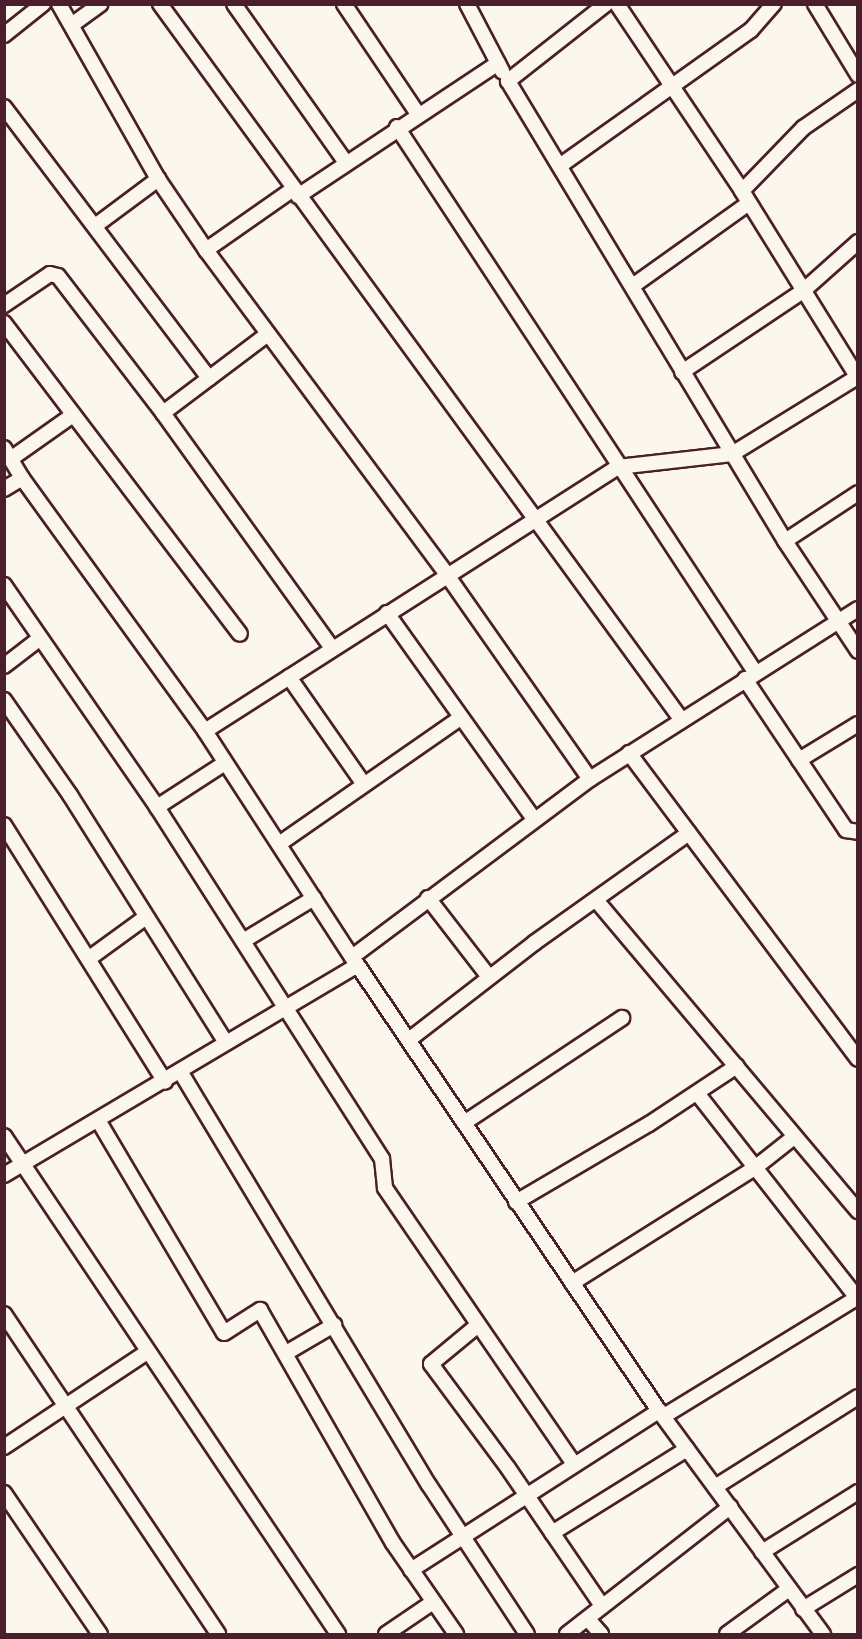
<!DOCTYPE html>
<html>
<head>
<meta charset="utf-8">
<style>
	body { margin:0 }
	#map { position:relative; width:862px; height:1639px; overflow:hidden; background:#fbf7ec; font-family:"Comic Neue",sans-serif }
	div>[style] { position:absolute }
	.roads { filter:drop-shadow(2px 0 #4a1f2b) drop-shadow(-2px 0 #4a1f2b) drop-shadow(0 2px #4a1f2b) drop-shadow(0 -2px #4a1f2b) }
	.street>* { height:14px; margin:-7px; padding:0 7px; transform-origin:7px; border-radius:7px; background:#fbf7ec }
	span { translate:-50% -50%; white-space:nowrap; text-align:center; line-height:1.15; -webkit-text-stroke:5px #fbf7ec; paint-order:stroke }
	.frame { position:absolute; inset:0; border:6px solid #4a1f2b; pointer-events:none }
</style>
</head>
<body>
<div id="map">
	<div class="roads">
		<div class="street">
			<i style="left:59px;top:4px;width:201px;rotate:60.5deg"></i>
			<i style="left:158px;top:179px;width:86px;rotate:55.9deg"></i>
			<i style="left:206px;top:250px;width:405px;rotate:53.4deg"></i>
			<i style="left:447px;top:575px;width:249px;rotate:55deg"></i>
			<i style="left:160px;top:4px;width:885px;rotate:53.92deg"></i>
			<i style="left:234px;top:4px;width:194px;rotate:54.8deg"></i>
			<i style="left:344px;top:4px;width:133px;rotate:56.1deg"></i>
			<i style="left:467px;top:4px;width:76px;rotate:62.4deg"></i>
			<i style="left:606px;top:4px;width:125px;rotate:141.8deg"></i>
			<i style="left:508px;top:81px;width:537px;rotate:58.94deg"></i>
			<i style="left:785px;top:541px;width:132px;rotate:56.4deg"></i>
			<i style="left:617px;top:4px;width:225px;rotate:56.2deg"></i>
			<i style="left:742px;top:191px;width:220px;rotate:58.2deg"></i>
			<i style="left:815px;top:4px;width:83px;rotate:58.8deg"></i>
			<i style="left:73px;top:24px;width:34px;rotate:-36deg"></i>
			<i style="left:4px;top:35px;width:50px;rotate:-38.5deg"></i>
			<i style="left:4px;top:107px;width:340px;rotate:52.9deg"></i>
			<i style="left:397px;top:127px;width:652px;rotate:56.7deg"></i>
			<i style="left:561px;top:165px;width:233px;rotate:-35.4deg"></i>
			<i style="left:751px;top:30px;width:35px;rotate:-49deg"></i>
			<i style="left:742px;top:191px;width:88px;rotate:-45.9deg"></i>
			<i style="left:803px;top:128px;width:67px;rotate:-34.6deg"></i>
			<i style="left:298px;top:196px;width:240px;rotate:-33.6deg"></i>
			<i style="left:95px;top:226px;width:79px;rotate:-36.7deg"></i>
			<i style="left:206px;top:250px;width:106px;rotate:-35deg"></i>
			<i style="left:634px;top:285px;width:141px;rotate:-35.5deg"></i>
			<i style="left:4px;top:305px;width:55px;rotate:-34deg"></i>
			<i style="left:50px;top:274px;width:8px;rotate:14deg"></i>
			<i style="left:58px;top:276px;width:173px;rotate:52.5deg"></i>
			<i style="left:163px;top:413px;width:289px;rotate:54.3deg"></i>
			<i style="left:4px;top:323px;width:390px;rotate:52.8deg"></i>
			<i style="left:682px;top:372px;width:146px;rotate:-33.8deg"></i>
			<i style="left:803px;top:291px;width:74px;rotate:-41.7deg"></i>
			<i style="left:163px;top:413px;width:131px;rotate:-37deg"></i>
			<i style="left:4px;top:448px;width:35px;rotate:59deg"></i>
			<i style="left:22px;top:478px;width:312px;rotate:54.1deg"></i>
			<i style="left:205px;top:731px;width:270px;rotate:57deg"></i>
			<i style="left:352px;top:957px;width:548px;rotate:55.93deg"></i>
			<i style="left:659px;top:1411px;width:277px;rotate:53.7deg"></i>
			<i style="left:12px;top:458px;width:75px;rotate:-35.2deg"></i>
			<i style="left:4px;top:489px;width:21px;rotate:-31deg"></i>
			<i style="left:785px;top:541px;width:87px;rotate:-33.3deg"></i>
			<i style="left:4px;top:585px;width:270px;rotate:55.4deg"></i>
			<i style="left:157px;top:807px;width:418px;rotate:57.4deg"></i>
			<i style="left:382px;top:1159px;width:29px;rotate:84deg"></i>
			<i style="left:385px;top:1188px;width:335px;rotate:55.6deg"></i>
			<i style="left:387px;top:613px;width:253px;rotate:54.5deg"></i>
			<i style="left:4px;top:666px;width:44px;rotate:-37.6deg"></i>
			<i style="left:289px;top:677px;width:129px;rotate:55.1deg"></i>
			<i style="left:745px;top:679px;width:182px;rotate:56.2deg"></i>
			<i style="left:846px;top:830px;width:12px;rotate:9deg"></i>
			<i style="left:4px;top:700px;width:116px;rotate:55.2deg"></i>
			<i style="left:70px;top:795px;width:291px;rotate:57.8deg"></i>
			<i style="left:205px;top:731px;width:490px;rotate:-32.6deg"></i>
			<i style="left:618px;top:467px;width:115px;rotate:-6.5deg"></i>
			<i style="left:732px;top:454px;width:147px;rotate:-31.6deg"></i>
			<i style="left:629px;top:753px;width:382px;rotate:53.2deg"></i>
			<i style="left:799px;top:760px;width:69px;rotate:-31.4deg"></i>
			<i style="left:157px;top:807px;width:81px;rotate:-32.9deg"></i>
			<i style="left:4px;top:825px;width:303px;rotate:57.9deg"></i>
			<i style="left:279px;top:844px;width:219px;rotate:-34.8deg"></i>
			<i style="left:428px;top:898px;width:100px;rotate:52.3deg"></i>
			<i style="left:596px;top:900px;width:407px;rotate:49.9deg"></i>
			<i style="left:243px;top:941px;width:83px;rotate:-31.2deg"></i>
			<i style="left:91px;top:957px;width:68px;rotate:-36deg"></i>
			<i style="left:352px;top:957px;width:297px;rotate:-36.8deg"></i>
			<i style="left:590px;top:779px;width:317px;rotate:-32.4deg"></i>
			<i style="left:410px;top:1039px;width:157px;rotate:-37.7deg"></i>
			<i style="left:534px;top:943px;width:190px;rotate:-35.4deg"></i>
			<i style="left:180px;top:1071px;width:483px;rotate:59deg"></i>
			<i style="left:429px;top:1485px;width:178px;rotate:56.7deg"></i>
			<i style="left:697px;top:1093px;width:261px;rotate:52deg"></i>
			<i style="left:98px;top:1120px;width:247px;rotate:59.4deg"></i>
			<i style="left:224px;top:1333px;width:43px;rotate:-32.6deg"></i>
			<i style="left:260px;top:1310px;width:268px;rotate:60.3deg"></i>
			<i style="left:393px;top:1543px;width:111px;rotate:55.3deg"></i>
			<i style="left:464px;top:1123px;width:190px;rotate:-33.6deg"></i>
			<i style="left:4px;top:1136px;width:600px;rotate:56.15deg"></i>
			<i style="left:4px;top:1175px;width:411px;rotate:-30.7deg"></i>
			<i style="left:516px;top:1202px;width:154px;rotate:-30.4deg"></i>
			<i style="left:649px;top:1124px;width:105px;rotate:-33.4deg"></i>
			<i style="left:572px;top:1283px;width:218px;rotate:-32.2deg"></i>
			<i style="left:756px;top:1167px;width:48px;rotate:-38.3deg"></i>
			<i style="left:4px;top:1314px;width:385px;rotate:56.2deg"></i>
			<i style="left:478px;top:1325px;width:61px;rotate:140.3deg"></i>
			<i style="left:431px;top:1364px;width:129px;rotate:53.5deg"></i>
			<i style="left:508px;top:1468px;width:167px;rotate:55.7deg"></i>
			<i style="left:286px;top:1353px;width:56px;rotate:-30.3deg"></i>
			<i style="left:664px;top:1416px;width:228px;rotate:-31.5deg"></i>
			<i style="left:4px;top:1447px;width:172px;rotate:-33.6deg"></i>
			<i style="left:715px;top:1487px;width:169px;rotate:-32.2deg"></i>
			<i style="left:4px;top:1493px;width:171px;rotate:55.8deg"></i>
			<i style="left:552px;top:1533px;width:159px;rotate:-31.9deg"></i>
			<i style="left:762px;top:1552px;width:113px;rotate:-32deg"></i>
			<i style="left:411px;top:1570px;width:295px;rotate:-32.7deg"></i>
			<i style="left:803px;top:1609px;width:65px;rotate:-31.7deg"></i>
			<i style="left:588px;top:1619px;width:20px;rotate:49deg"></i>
			<i style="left:386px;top:1634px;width:57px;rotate:-34.2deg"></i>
			<i style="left:567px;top:1634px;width:207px;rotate:-37.9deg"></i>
			<i style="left:727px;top:1634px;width:77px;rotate:-36deg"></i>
		</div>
	</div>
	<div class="frame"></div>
</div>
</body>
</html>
